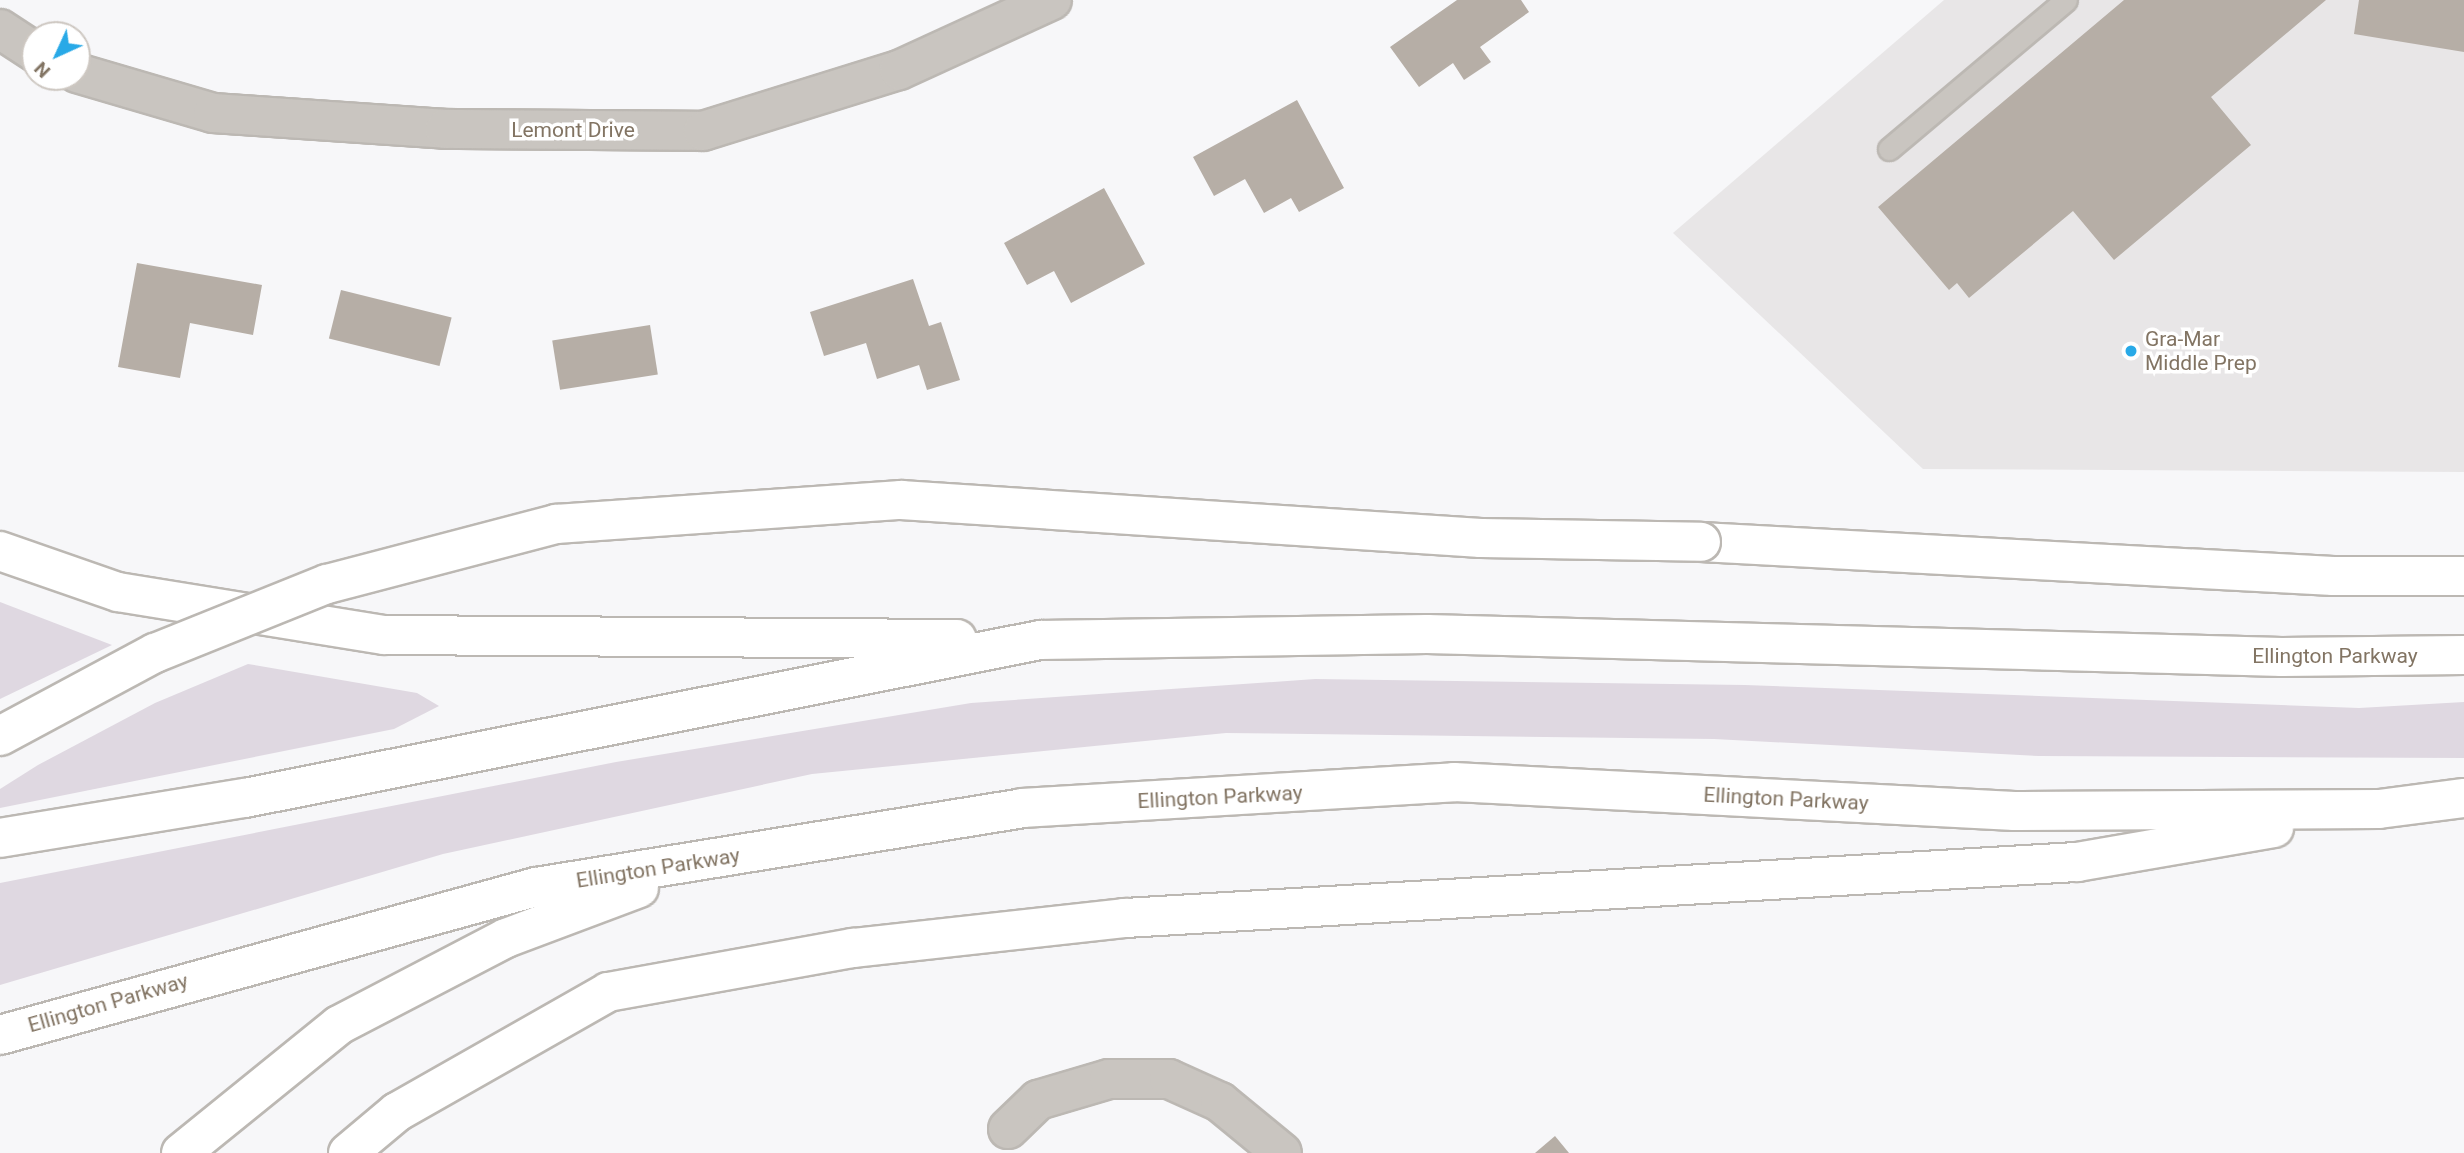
<!DOCTYPE html>
<html>
<head>
<meta charset="utf-8">
<style>
	body { margin:0 }
	#map { position:relative; width:2464px; height:1153px; overflow:hidden; background:#f7f7f9; font-family:Roboto,sans-serif }
	div>[style] { position:absolute }
	.built>* { inset:0; background:#e8e6e7 }
	.green>* { inset:0; background:#dfd8e1 }
	.building>* { inset:0; background:#b6aea6; transform-origin:0 0 }
	.roads { filter:drop-shadow(2px 0 #bcb8b3) drop-shadow(-2px 0 #bcb8b3) drop-shadow(0 2px #bcb8b3) drop-shadow(0 -2px #bcb8b3) }
	.lane>* { height:21px; margin:-10.5px; padding:0 10.5px; transform-origin:10.5px; border-radius:10.5px; background:#c9c5c0 }
	.street>* { height:38px; margin:-19px; padding:0 19px; transform-origin:19px; border-radius:19px; background:#c9c5c0 }
	.highway>* { height:38px; margin:-19px; padding:0 19px; transform-origin:19px; border-radius:19px; background:#fff }
	.bridges { filter:drop-shadow(2px 0 #bcb8b3) drop-shadow(-2px 0 #bcb8b3) drop-shadow(0 2px #bcb8b3) drop-shadow(0 -2px #bcb8b3) }
	.highway-bridge>* { height:38px; margin:-19px; padding:0 19px; transform-origin:19px; border-radius:19px; background:#fff }
	.dots>* { width:19px; height:19px; translate:-50% -50%; box-sizing:border-box; border:4px solid #fff; border-radius:50% }
	span { translate:-50% -50%; white-space:nowrap; text-align:center; line-height:1.15; -webkit-text-stroke:7px #fff; paint-order:stroke }
	.street-label { font-size:21px; color:#827463 }
	.poi-label { font-size:21px; color:#827463 }
	.left { translate:0 -50%; text-align:left }
	.north { position:absolute; left:21px; top:21px; width:70px; height:70px; box-sizing:border-box; background:#fff; border:2px solid #cdc7c1; border-radius:50%; rotate:225deg; font-size:19px; font-weight:700; line-height:28px; text-align:center; color:#827463 }
	.north::after { content:''; display:block; margin:auto; width:24px; height:32px; background:#28a9e7; clip-path:polygon(50% 0,100% 100%,50% 72%,0 100%) }
</style>
</head>
<body>
<div id="map">
	<div class="built">
		<i style="clip-path:polygon(1944px 0,2464px 0,2464px 472px,1923px 469px,1673px 233px)"></i>
	</div>
	<div class="green">
		<i style="clip-path:polygon(0 602px,112px 645px,0 699px)"></i>
		<i style="clip-path:polygon(248px 664px,417px 693px,439px 706px,394px 729px,0 808px,0 789px,38px 765px,155px 703px)"></i>
		<i style="clip-path:polygon(1315px 679px,1745px 685px,2359px 708px,2464px 702px,2464px 758px,2039px 756px,1714px 739px,1226px 733px,812px 774px,443px 854px,0 985px,0 883px,616px 762px,971px 703px)"></i>
	</div>
	<div class="building">
		<i style="clip-path:polygon(1457px 0,1521px 0,1529px 12px,1480px 47px,1491px 62px,1464px 80px,1453px 63px,1419px 87px,1390px 47px)"></i>
		<i style="clip-path:polygon(2124px 0,2326px 0,2211px 97px,2251px 145px,2114px 260px,2073px 211px,1969px 298px,1957px 283px,1949px 290px,1878px 207px)"></i>
		<i style="clip-path:polygon(2359px 0,2464px 0,2464px 52px,2354px 34px)"></i>
		<i style="clip-path:polygon(1297px 100px,1344px 188px,1299px 212px,1291px 198px,1264px 213px,1245px 179px,1214px 196px,1193px 157px)"></i>
		<i style="clip-path:polygon(1104px 188px,1145px 264px,1071px 303px,1054px 271px,1027px 285px,1004px 243px)"></i>
		<i style="clip-path:polygon(137px 263px,262px 285px,253px 335px,190px 323px,180px 378px,118px 367px)"></i>
		<i style="clip-path:polygon(913px 279px,929px 326px,941px 322px,960px 380px,927px 390px,919px 365px,877px 379px,866px 343px,824px 356px,810px 312px)"></i>
		<i style="left:341px;top:290px;width:114px;height:50px;rotate:14deg"></i>
		<i style="left:650px;top:325px;width:50px;height:99px;rotate:81deg"></i>
		<i style="clip-path:polygon(1555px 1136px,1569px 1153px,1535px 1153px)"></i>
	</div>
	<div class="roads">
		<div class="lane">
			<i style="left:1889px;top:149px;width:231px;rotate:-40.1deg"></i>
		</div>
		<div class="street">
			<i style="left:0;top:29px;width:42px;rotate:33.3deg"></i>
			<i style="left:77px;top:73px;width:142px;rotate:16.4deg"></i>
			<i style="left:213px;top:113px;width:233px;rotate:3.9deg"></i>
			<i style="left:445px;top:129px;width:258px;rotate:0.4deg"></i>
			<i style="left:703px;top:131px;width:205px;rotate:-17.3deg"></i>
			<i style="left:899px;top:70px;width:168px;rotate:-24.6deg"></i>
			<i style="left:1008px;top:1129px;width:42px;rotate:-44deg"></i>
			<i style="left:1038px;top:1100px;width:74px;rotate:-16.5deg"></i>
			<i style="left:1109px;top:1079px;width:60px"></i>
			<i style="left:1169px;top:1079px;width:56px;rotate:24.3deg"></i>
			<i style="left:1220px;top:1102px;width:80px;rotate:39.4deg"></i>
		</div>
		<div class="highway">
			<i style="left:1701px;top:542px;width:633px;rotate:3.08deg"></i>
			<i style="left:2333px;top:576px;width:131px"></i>
			<i style="left:0;top:551px;width:125px;rotate:19.2deg"></i>
			<i style="left:118px;top:592px;width:269px;rotate:9.2deg"></i>
			<i style="left:384px;top:635px;width:573px;rotate:0.4deg"></i>
			<i style="left:0;top:838px;width:248px;rotate:-9.3deg"></i>
			<i style="left:245px;top:798px;width:811px;rotate:-11.24deg"></i>
			<i style="left:1040px;top:640px;width:387px;rotate:-0.9deg"></i>
			<i style="left:1427px;top:634px;width:855px;rotate:1.54deg"></i>
			<i style="left:2282px;top:657px;width:182px;rotate:-0.6deg"></i>
			<i style="left:0;top:1035px;width:556px;rotate:-15.44deg"></i>
			<i style="left:536px;top:887px;width:492px;rotate:-9.2deg"></i>
			<i style="left:1022px;top:808px;width:433px;rotate:-3.4deg"></i>
			<i style="left:1454px;top:782px;width:561px;rotate:2.96deg"></i>
			<i style="left:2014px;top:811px;width:365px;rotate:-0.3deg"></i>
			<i style="left:2379px;top:809px;width:86px;rotate:-7.4deg"></i>
			<i style="left:181px;top:1153px;width:203px;rotate:-39deg"></i>
			<i style="left:339px;top:1025px;width:188px;rotate:-27.5deg"></i>
			<i style="left:506px;top:938px;width:142px;rotate:-20.6deg"></i>
			<i style="left:348px;top:1153px;width:64px;rotate:-39.9deg"></i>
			<i style="left:397px;top:1112px;width:243px;rotate:-29.6deg"></i>
			<i style="left:608px;top:992px;width:249px;rotate:-10.2deg"></i>
			<i style="left:853px;top:948px;width:274px;rotate:-6.3deg"></i>
			<i style="left:1125px;top:918px;width:954px;rotate:-3.37deg"></i>
			<i style="left:2077px;top:862px;width:200px;rotate:-9.8deg"></i>
		</div>
	</div>
	<div class="bridges">
		<div class="highway-bridge">
			<i style="left:0;top:736px;width:176px;rotate:-28.2deg"></i>
			<i style="left:155px;top:653px;width:185px;rotate:-21.9deg"></i>
			<i style="left:327px;top:584px;width:237px;rotate:-14.7deg"></i>
			<i style="left:556px;top:524px;width:346px;rotate:-4deg"></i>
			<i style="left:901px;top:500px;width:581px;rotate:3.75deg"></i>
			<i style="left:1481px;top:538px;width:220px;rotate:1deg"></i>
		</div>
	</div>
	<div class="dots">
		<i style="left:2131px;top:351px;background:#28a9e7"></i>
	</div>
	<div class="street-label">
		<span style="left:573px;top:130px">Lemont Drive</span>
		<span style="left:2335px;top:656px">Ellington Parkway</span>
		<span style="left:1220px;top:797px;rotate:-3deg">Ellington Parkway</span>
		<span style="left:1786px;top:799px;rotate:3deg">Ellington Parkway</span>
		<span style="left:658px;top:868px;rotate:-9deg">Ellington Parkway</span>
		<span style="left:108px;top:1003px;rotate:-16deg">Ellington Parkway</span>
	</div>
	<div class="poi-label">
		<span class="left" style="left:2145px;top:351px">Gra-Mar<br>Middle Prep</span>
	</div>
	<div class="north">N</div>
</div>
</body>
</html>
